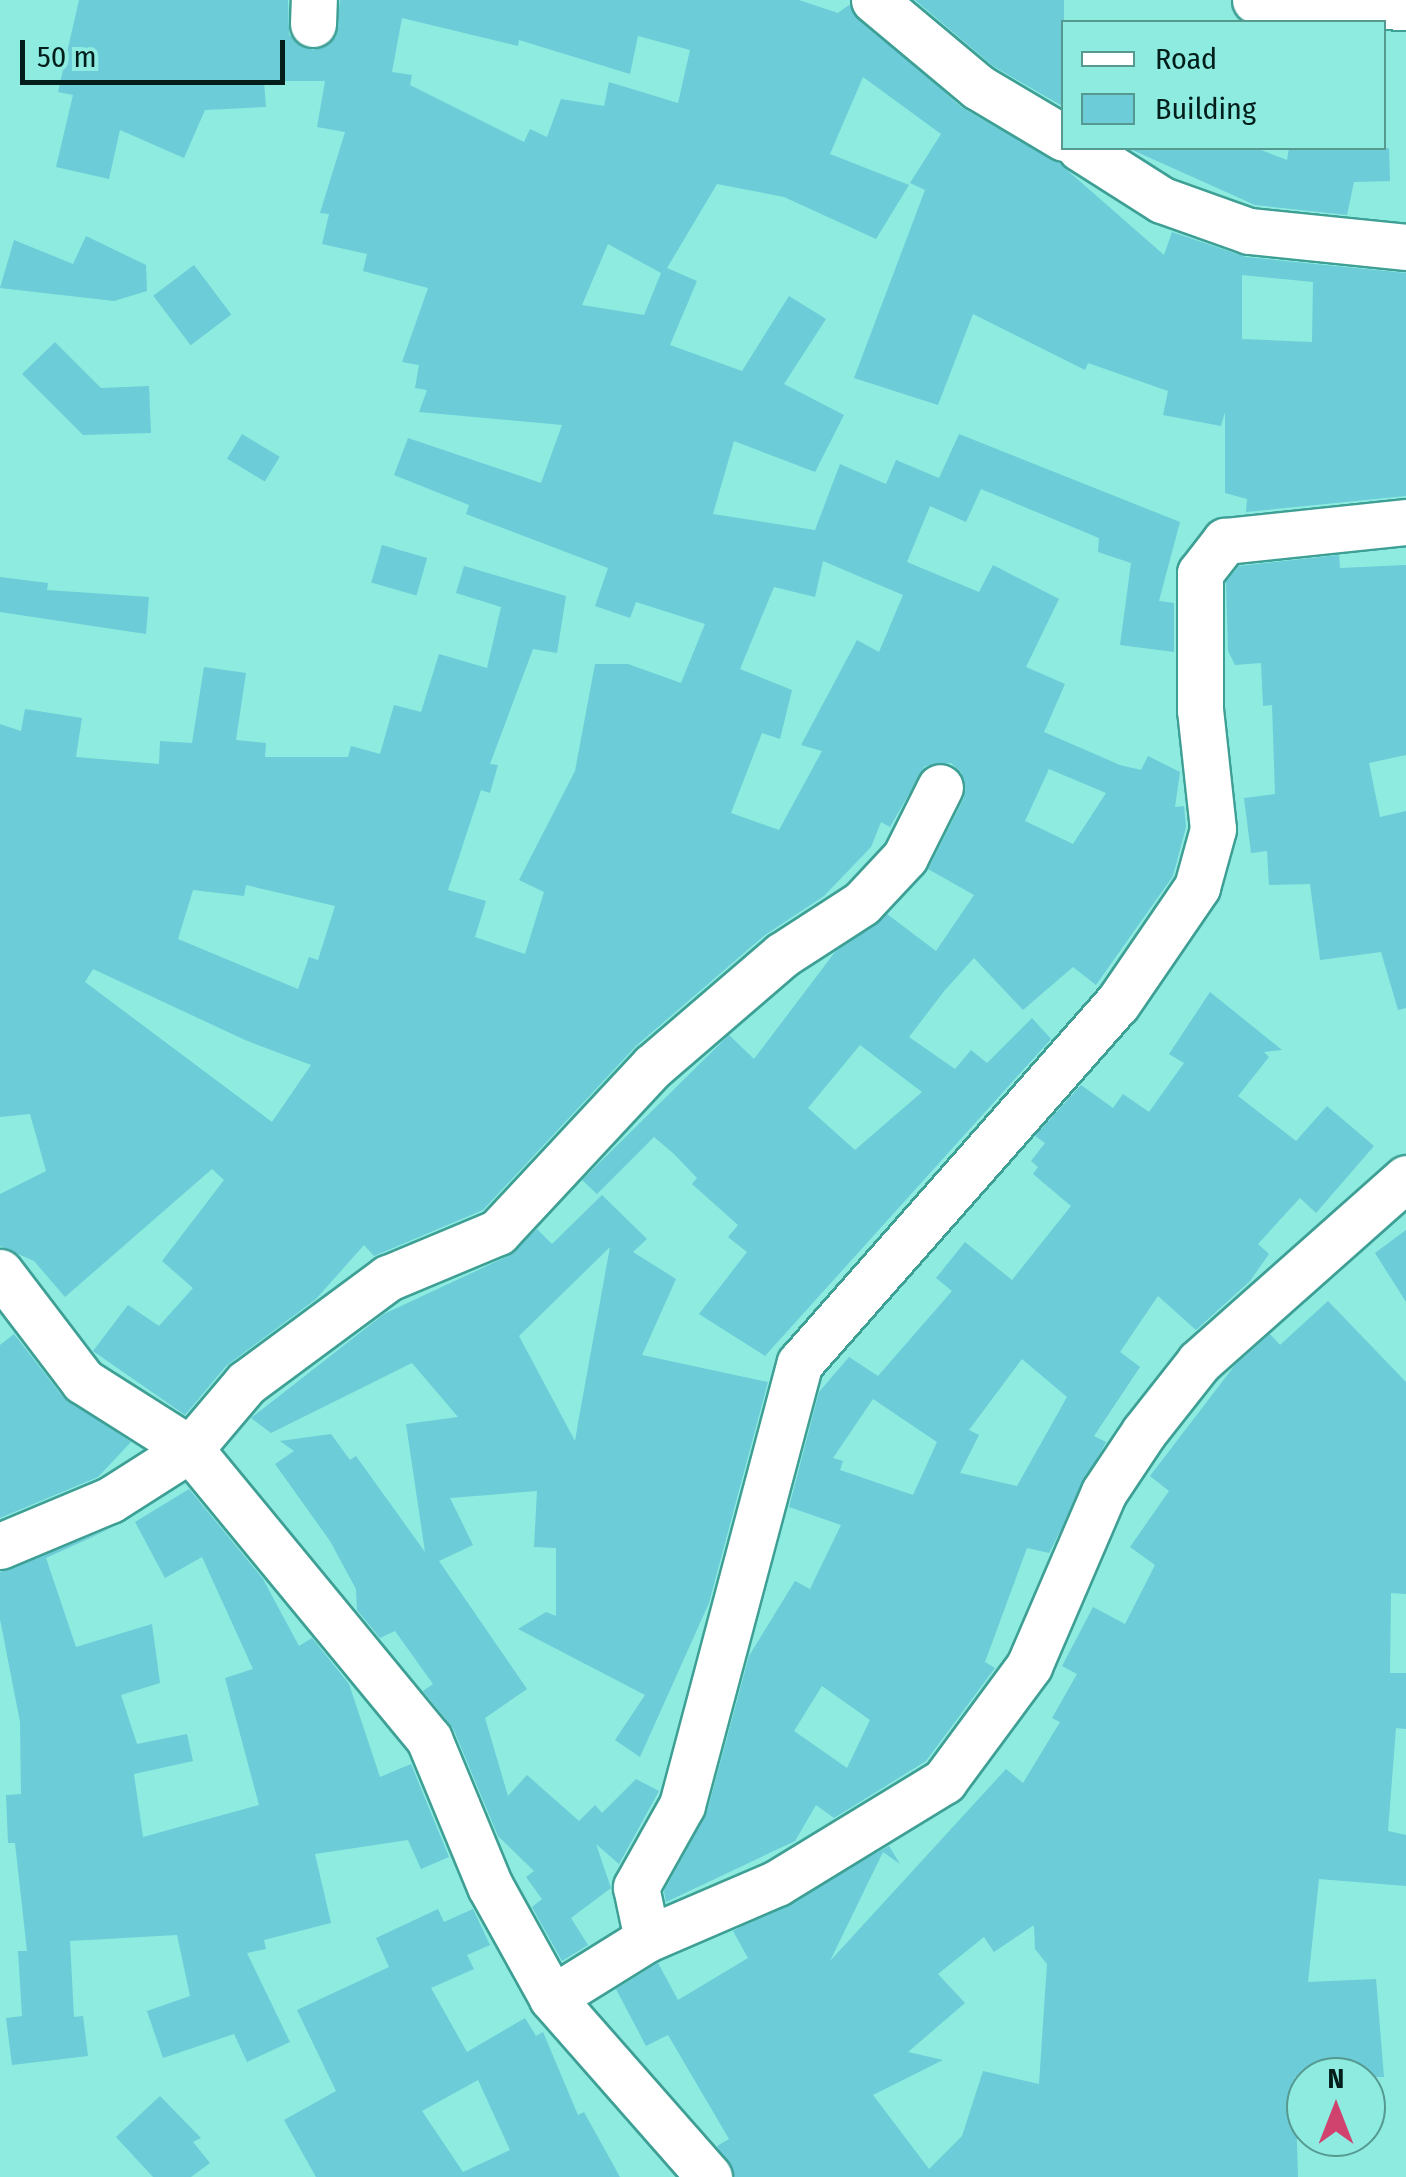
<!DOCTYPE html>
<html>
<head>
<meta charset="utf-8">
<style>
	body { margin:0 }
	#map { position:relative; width:1406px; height:2177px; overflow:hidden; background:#8debe0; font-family:"Fira Sans Condensed",sans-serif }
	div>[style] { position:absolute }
	.building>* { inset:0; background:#6cccd7; transform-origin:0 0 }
	.roads { filter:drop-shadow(2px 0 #3e9f95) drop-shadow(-2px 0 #3e9f95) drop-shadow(0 2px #3e9f95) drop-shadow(0 -2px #3e9f95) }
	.minor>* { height:45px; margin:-22.5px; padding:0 22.5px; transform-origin:22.5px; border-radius:22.5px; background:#fff }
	span { translate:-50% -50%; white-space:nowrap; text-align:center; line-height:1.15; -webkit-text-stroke:9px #8debe0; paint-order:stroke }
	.legend { position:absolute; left:1061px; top:20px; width:325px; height:130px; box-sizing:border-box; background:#8debe0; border:2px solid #559991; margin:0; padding:12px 18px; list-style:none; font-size:30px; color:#011e1b }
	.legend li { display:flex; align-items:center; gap:20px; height:50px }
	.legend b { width:50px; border:2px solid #559991 }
	.north { position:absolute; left:1286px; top:2057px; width:100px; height:100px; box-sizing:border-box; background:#8debe0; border:2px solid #559991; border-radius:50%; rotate:0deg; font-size:28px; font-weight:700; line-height:40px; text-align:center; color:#011e1b }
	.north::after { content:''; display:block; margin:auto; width:35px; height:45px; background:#d1436f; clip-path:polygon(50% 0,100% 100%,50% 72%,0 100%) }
	.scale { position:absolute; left:20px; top:40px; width:265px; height:45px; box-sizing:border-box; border:5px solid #011e1b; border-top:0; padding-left:12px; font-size:30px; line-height:35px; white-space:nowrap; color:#011e1b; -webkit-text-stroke:8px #8debe0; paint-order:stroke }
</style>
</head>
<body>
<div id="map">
	<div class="building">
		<i style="clip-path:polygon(evenodd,79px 0,288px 0,289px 35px,313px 50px,336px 37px,340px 0,799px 0,838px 13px,849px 5px,961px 107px,1059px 163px,1164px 255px,1172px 232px,1246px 257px,1406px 273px,1406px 496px,1246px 512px,1247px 499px,1225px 493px,1225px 412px,1221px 426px,1163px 415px,1168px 391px,1088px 363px,1085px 370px,973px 314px,938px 405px,854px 378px,925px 190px,910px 183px,941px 134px,863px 77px,830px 154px,909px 185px,876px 239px,784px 197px,717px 184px,667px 268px,697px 281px,670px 345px,742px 371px,789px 296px,826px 319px,784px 384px,844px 415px,815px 472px,734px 441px,713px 514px,815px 530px,840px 464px,886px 484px,896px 460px,939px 478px,959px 434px,1180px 522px,1159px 601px,1174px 603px,1174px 652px,1120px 645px,1131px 563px,1098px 552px,1099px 538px,981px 489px,966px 522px,930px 506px,907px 562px,979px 592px,993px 565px,1059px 599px,1026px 667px,1065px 684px,1044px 732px,1120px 765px,1141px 770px,1148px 756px,1180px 772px,1175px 807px,1184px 806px,1186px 827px,1173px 876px,1096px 985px,1073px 967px,1023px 1010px,974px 958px,945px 990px,909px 1037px,955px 1069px,971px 1050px,987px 1063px,1032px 1018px,1051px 1039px,765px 1356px,699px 1314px,747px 1252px,728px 1237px,738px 1225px,692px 1184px,697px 1178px,674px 1154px,654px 1137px,597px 1194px,582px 1180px,729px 1035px,754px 1059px,835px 952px,887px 914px,936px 951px,974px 895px,928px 869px,964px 798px,962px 773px,951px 763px,925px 766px,890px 827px,881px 822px,871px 847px,824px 896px,765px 935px,636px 1046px,483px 1210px,374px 1256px,364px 1245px,316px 1299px,226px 1366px,185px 1415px,93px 1351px,128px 1305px,159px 1326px,193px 1288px,162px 1261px,224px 1180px,212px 1169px,65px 1297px,34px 1261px,0 1246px,0 1194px,46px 1171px,30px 1114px,0 1117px,0 724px,21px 731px,25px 709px,82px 718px,76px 757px,159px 764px,160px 741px,192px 743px,204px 667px,246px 673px,236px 740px,266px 743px,265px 757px,348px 757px,351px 746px,380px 754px,394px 705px,421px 712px,439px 654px,487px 668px,501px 607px,456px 593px,464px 566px,566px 596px,557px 653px,533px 649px,490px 764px,498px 765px,490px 793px,481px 790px,448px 890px,486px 901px,475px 937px,525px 954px,544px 892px,519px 880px,575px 771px,595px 664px,628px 664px,681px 683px,705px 624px,636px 602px,630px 618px,595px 606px,608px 568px,466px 514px,469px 505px,394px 475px,408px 438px,541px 483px,562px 425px,419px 412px,427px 390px,415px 388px,419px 365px,402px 362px,428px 288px,363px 271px,367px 254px,322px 244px,329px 214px,320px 213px,345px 132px,317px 127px,325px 81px,264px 81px,266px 107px,205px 110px,184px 158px,120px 130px,109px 179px,56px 167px,73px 95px,58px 92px,79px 0,402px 18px,518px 46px,519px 40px,630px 74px,638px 36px,690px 50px,678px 103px,609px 82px,604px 106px,561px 99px,547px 137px,530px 129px,524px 142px,410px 85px,412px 75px,392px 72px,402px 18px,79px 0,608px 244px,661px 273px,644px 315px,582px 305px,608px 244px,79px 0,1242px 275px,1313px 282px,1312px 342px,1242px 339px,1242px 275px,79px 0,823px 561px,903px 595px,879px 652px,857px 640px,801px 745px,822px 751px,779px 830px,731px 813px,762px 733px,780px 739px,792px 690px,740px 669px,774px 587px,815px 597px,823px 561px,79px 0,1049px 769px,1106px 793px,1073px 844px,1025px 821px,1049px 769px,79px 0,246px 885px,335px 906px,318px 960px,309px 957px,298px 989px,178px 939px,193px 890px,244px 896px,246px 885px,79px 0,93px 969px,245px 1040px,311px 1065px,272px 1122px,85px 982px,93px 969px,79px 0,860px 1045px,922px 1092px,855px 1150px,808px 1108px,860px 1045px)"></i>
		<i style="clip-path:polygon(915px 0,1064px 0,1064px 107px,993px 66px)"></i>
		<i style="clip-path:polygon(1128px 148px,1256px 148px,1287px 160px,1289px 148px,1389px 148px,1390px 181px,1354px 182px,1347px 215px,1255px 205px)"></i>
		<i style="clip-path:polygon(86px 236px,146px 265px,147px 291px,114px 301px,0 288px,14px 240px,73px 264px)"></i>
		<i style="left:194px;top:265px;width:62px;height:51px;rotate:53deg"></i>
		<i style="clip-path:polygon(55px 342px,101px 388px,149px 386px,151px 433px,83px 435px,22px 374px)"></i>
		<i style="left:242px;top:434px;width:44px;height:29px;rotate:31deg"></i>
		<i style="left:382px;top:545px;width:47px;height:39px;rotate:16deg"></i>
		<i style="clip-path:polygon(1339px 555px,1340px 568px,1406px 565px,1406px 755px,1369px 763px,1380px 817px,1406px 811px,1406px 1008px,1398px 1010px,1381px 952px,1320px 960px,1310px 884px,1269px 885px,1267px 851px,1251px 853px,1244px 798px,1275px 794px,1272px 705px,1263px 706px,1261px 663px,1235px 665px,1228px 651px,1226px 582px,1239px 566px)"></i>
		<i style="clip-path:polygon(0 577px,48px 583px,47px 590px,149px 597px,146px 634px,0 612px)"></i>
		<i style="clip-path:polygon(evenodd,1210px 992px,1282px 1050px,1264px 1052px,1269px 1057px,1238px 1096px,1296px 1141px,1327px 1106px,1374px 1146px,1316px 1213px,1300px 1198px,1258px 1244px,1269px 1254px,1250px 1281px,1196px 1330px,1158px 1296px,1120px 1352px,1140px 1367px,1094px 1436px,1106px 1442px,1049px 1553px,1027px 1548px,985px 1662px,995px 1668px,926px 1761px,834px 1818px,816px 1805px,795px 1841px,666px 1902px,664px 1891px,707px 1812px,749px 1656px,795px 1581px,810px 1589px,841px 1525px,789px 1507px,819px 1392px,849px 1357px,878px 1376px,952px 1291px,936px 1278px,965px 1242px,1012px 1280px,1071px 1206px,1033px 1174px,1038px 1167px,1031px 1161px,1045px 1143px,1035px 1136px,1081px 1085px,1113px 1108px,1123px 1094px,1149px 1112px,1184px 1063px,1169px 1054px,1210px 992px,1022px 1359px,1067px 1397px,1017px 1486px,960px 1473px,979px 1435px,969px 1430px,1022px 1359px,1210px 992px,873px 1399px,937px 1442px,913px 1495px,840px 1470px,843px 1461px,833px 1458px,873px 1399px,1210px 992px,822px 1686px,870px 1720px,847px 1768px,794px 1731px,822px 1686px)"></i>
		<i style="clip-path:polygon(evenodd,602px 1195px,647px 1239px,633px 1252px,676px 1279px,642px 1355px,768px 1382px,709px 1603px,640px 1757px,615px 1740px,645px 1695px,518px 1629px,546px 1612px,556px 1616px,556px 1548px,534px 1547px,537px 1491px,450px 1498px,473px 1545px,439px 1561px,527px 1689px,485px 1718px,508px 1796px,527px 1775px,579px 1821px,595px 1805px,602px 1813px,636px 1779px,659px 1791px,619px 1864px,596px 1844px,611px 1888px,571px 1918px,588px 1945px,562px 1961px,532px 1907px,542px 1899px,526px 1877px,534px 1871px,498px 1836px,453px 1728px,423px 1691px,433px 1684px,395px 1631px,380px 1638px,357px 1610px,356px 1589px,330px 1541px,275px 1464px,294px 1451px,280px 1441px,331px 1434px,350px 1460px,356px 1456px,425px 1552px,406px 1424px,458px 1417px,412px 1363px,271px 1433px,251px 1418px,384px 1314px,508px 1256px,537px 1229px,552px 1244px,602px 1195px,610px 1247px,578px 1423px,575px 1441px,519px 1336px,610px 1247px)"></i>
		<i style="clip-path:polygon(1406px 1230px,1406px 1302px,1375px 1253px)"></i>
		<i style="clip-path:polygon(evenodd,1328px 1301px,1406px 1382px,1406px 1594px,1391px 1593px,1390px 1673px,1406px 1673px,1406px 1729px,1396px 1728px,1388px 1831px,1406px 1835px,1406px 1886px,1319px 1879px,1308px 1982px,1376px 1979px,1384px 2077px,1295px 2077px,1298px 2177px,735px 2177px,717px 2146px,729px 2139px,668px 2035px,646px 2046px,616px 1989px,658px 1963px,678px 2000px,748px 1958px,733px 1931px,889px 1846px,900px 1864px,883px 1852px,830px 1961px,1006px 1769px,1023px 1783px,1060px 1722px,1052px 1718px,1077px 1674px,1062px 1666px,1093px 1607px,1125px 1624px,1155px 1565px,1130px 1547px,1169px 1491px,1150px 1476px,1235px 1365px,1270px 1334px,1280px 1345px,1328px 1301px,1034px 1925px,1035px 1949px,1047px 1964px,1039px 2084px,983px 2071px,962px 2136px,929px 2169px,873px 2095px,943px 2060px,908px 2052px,965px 2003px,938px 1974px,984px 1937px,994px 1952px,1034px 1925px)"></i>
		<i style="clip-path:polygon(14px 1334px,63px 1397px,131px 1442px,98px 1477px,0 1518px,0 1345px)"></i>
		<i style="clip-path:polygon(189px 1489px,263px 1579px,299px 1646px,312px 1638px,349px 1684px,380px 1777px,411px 1764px,449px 1857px,421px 1869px,408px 1840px,315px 1854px,331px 1923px,264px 1940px,266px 1949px,247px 1953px,290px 2042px,247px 2062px,234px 2034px,163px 2058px,147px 2011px,190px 1996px,177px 1935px,70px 1941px,74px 2017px,83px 2016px,88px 2056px,12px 2065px,6px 2018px,22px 2016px,18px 1951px,27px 1951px,15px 1843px,8px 1843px,6px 1795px,21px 1794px,20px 1722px,0 1619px,0 1572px,112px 1528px,46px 1558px,76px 1647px,152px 1624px,160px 1683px,121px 1695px,137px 1744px,187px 1734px,193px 1761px,134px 1774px,143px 1837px,259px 1805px,225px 1678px,253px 1669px,202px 1557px,165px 1578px,135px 1522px)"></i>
		<i style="clip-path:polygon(evenodd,438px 1909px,444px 1922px,473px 1909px,490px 1945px,467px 1955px,474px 1969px,431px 1988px,467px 2052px,525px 2018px,536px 2036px,543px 2032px,578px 2115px,584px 2112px,620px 2177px,316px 2177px,284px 2120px,336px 2091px,297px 2010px,389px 1967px,376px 1938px,438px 1909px,478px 2080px,510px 2150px,463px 2172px,422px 2111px,478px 2080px)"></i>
		<i style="clip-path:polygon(160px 2096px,201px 2138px,193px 2142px,210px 2163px,191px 2177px,153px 2177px,116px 2137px)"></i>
	</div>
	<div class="roads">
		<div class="minor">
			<i style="left:874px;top:0;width:136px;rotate:39.9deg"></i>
			<i style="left:978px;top:87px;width:100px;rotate:30.7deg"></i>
			<i style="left:1255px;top:0;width:151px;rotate:2.7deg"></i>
			<i style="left:313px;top:24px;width:24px;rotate:-88deg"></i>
			<i style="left:1080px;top:148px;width:97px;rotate:32.4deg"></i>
			<i style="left:1162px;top:200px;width:92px;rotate:19.6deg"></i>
			<i style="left:1249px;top:231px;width:158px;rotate:5.8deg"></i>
			<i style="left:0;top:1272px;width:137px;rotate:52.7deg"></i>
			<i style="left:83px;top:1381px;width:127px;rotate:32.4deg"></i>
			<i style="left:190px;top:1449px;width:376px;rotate:50.5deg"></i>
			<i style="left:429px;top:1739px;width:159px;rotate:67.5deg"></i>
			<i style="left:490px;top:1886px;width:128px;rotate:61deg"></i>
			<i style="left:552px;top:1998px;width:238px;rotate:48.7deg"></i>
			<i style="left:0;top:1546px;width:119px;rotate:-22.7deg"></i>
			<i style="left:110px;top:1500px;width:95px;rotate:-32.5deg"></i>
			<i style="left:190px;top:1449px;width:87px;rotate:-49.7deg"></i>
			<i style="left:246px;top:1383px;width:177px;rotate:-36.5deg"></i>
			<i style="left:388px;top:1278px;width:119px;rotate:-22.7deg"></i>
			<i style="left:498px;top:1232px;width:227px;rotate:-47deg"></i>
			<i style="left:653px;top:1066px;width:170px;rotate:-40.7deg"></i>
			<i style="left:782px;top:955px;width:95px;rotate:-33deg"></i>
			<i style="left:862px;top:903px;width:63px;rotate:-46.9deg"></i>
			<i style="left:905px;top:857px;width:78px;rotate:-63.4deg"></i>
			<i style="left:647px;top:1939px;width:53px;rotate:-101.9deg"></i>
			<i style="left:636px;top:1887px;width:94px;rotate:-60.7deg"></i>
			<i style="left:682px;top:1805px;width:457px;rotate:-75.1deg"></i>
			<i style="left:800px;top:1363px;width:479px;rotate:-48.6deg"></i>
			<i style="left:1117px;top:1004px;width:142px;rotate:-55.6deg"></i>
			<i style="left:1197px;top:887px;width:60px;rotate:-74.6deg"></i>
			<i style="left:1213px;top:829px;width:120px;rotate:-96.2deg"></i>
			<i style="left:1200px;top:710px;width:137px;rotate:-90deg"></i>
			<i style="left:1200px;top:573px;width:41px;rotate:-52deg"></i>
			<i style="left:1225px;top:541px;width:182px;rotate:-6deg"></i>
			<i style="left:552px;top:1998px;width:112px;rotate:-31.8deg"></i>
			<i style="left:647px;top:1939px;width:142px;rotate:-23.3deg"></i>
			<i style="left:777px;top:1883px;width:196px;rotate:-31.4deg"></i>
			<i style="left:944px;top:1781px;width:143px;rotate:-53.5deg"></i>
			<i style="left:1029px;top:1666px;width:189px;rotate:-66.7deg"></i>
			<i style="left:1104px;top:1492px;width:72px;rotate:-56.3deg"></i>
			<i style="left:1144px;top:1432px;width:89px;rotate:-51.8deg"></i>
			<i style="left:1199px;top:1362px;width:277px;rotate:-41.6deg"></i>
		</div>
	</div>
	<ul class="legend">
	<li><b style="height:12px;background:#fff"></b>Road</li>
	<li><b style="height:28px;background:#6cccd7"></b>Building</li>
	</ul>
	<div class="north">N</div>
	<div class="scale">50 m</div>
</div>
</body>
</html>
